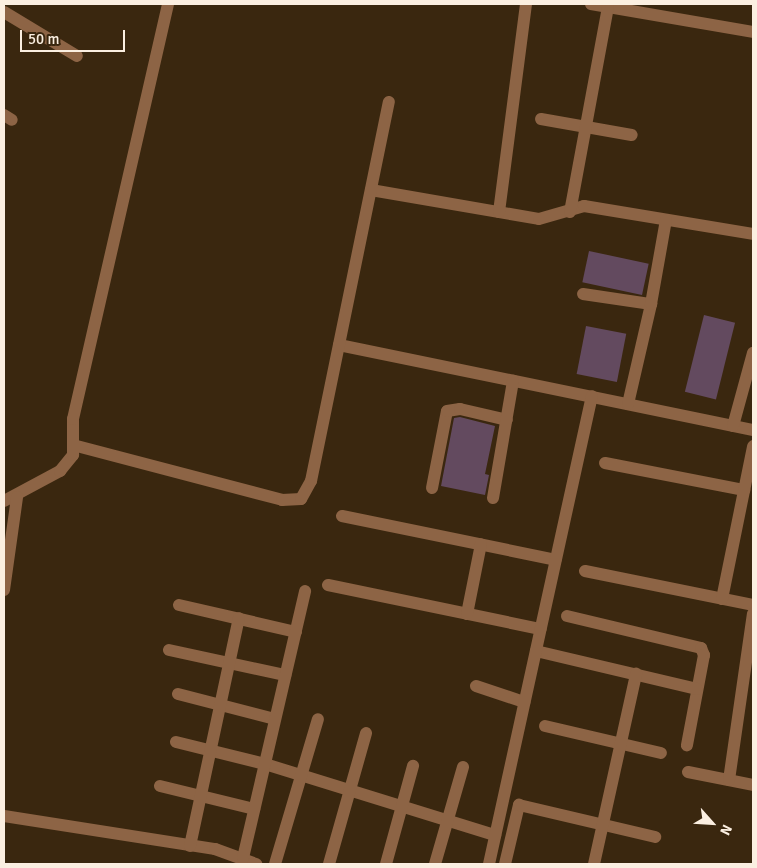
<!DOCTYPE html>
<html>
<head>
<meta charset="utf-8">
<style>
	body { margin:0 }
	#map { position:relative; width:757px; height:868px; overflow:hidden; background:#3a270f; font-family:Signika,sans-serif }
	div>[style] { position:absolute }
	.building>* { inset:0; background:#634a5f; transform-origin:0 0 }
	.minor>* { height:12px; margin:-6px; padding:0 6px; transform-origin:6px; border-radius:6px; background:#8d6445 }
	span { translate:-50% -50%; white-space:nowrap; text-align:center; line-height:1.15; -webkit-text-stroke:4px #3a270f; paint-order:stroke }
	.frame { position:absolute; inset:0; border:5px solid #fbefe1; pointer-events:none }
	.north { position:absolute; left:687px; top:798px; width:50px; height:50px; -webkit-text-stroke:4px #3a270f; paint-order:stroke; rotate:116deg; font-size:14px; font-weight:700; line-height:20px; text-align:center; color:#fbefe1 }
	.north::after { content:''; display:block; margin:auto; width:18px; height:22px; background:#fbefe1; clip-path:polygon(50% 0,100% 100%,50% 72%,0 100%) }
	.scale { position:absolute; left:20px; top:30px; width:105px; height:22px; box-sizing:border-box; border:2px solid #fbefe1; border-top:0; padding-left:6px; font-size:15px; line-height:18px; white-space:nowrap; color:#fbefe1; -webkit-text-stroke:4px #3a270f; paint-order:stroke }
</style>
</head>
<body>
<div id="map">
	<div class="building">
		<i style="left:589px;top:251px;width:61px;height:32px;rotate:12deg"></i>
		<i style="left:704px;top:315px;width:32px;height:79px;rotate:14deg"></i>
		<i style="left:586px;top:326px;width:41px;height:49px;rotate:11deg"></i>
		<i style="clip-path:polygon(460px 417px,495px 426px,485px 474px,489px 475px,485px 495px,441px 486px,454px 418px)"></i>
	</div>
	<div class="minor">
		<i style="left:591px;top:4px;width:164px;rotate:9.8deg"></i>
		<i style="left:4px;top:12px;width:85px;rotate:31.1deg"></i>
		<i style="left:4px;top:115px;width:9px;rotate:32deg"></i>
		<i style="left:541px;top:119px;width:92px;rotate:10deg"></i>
		<i style="left:371px;top:190px;width:170px;rotate:9.8deg"></i>
		<i style="left:539px;top:219px;width:47px;rotate:-16.1deg"></i>
		<i style="left:584px;top:206px;width:171px;rotate:9.4deg"></i>
		<i style="left:499px;top:212px;width:210px;rotate:-82.6deg"></i>
		<i style="left:570px;top:212px;width:208px;rotate:-79.5deg"></i>
		<i style="left:583px;top:294px;width:69px;rotate:8.4deg"></i>
		<i style="left:339px;top:345px;width:423px;rotate:11.6deg"></i>
		<i style="left:628px;top:404px;width:103px;rotate:-77deg"></i>
		<i style="left:651px;top:304px;width:85px;rotate:-79.9deg"></i>
		<i style="left:733px;top:426px;width:76px;rotate:-74.7deg"></i>
		<i style="left:73px;top:445px;width:216px;rotate:14.7deg"></i>
		<i style="left:282px;top:500px;width:19px;rotate:-3deg"></i>
		<i style="left:301px;top:499px;width:21px;rotate:-61deg"></i>
		<i style="left:311px;top:481px;width:387px;rotate:-78.4deg"></i>
		<i style="left:605px;top:463px;width:142px;rotate:11deg"></i>
		<i style="left:432px;top:488px;width:78px;rotate:-79deg"></i>
		<i style="left:447px;top:411px;width:13px;rotate:-9deg"></i>
		<i style="left:460px;top:409px;width:48px;rotate:13.2deg"></i>
		<i style="left:493px;top:498px;width:119px;rotate:-80.3deg"></i>
		<i style="left:4px;top:501px;width:64px;rotate:-28.2deg"></i>
		<i style="left:60px;top:471px;width:21px;rotate:-51deg"></i>
		<i style="left:73px;top:455px;width:36px;rotate:-90deg"></i>
		<i style="left:73px;top:419px;width:426px;rotate:-77.1deg"></i>
		<i style="left:342px;top:516px;width:218px;rotate:11.6deg"></i>
		<i style="left:585px;top:571px;width:171px;rotate:11.4deg"></i>
		<i style="left:328px;top:585px;width:217px;rotate:11.7deg"></i>
		<i style="left:4px;top:590px;width:94px;rotate:-82deg"></i>
		<i style="left:722px;top:599px;width:156px;rotate:-78.5deg"></i>
		<i style="left:179px;top:605px;width:120px;rotate:13deg"></i>
		<i style="left:467px;top:614px;width:71px;rotate:-78.7deg"></i>
		<i style="left:567px;top:616px;width:138px;rotate:13.4deg"></i>
		<i style="left:701px;top:648px;width:8px;rotate:67deg"></i>
		<i style="left:704px;top:655px;width:92px;rotate:100.7deg"></i>
		<i style="left:169px;top:650px;width:119px;rotate:12.2deg"></i>
		<i style="left:536px;top:651px;width:165px;rotate:13.3deg"></i>
		<i style="left:476px;top:686px;width:51px;rotate:18.4deg"></i>
		<i style="left:178px;top:694px;width:100px;rotate:14.5deg"></i>
		<i style="left:545px;top:726px;width:119px;rotate:13.1deg"></i>
		<i style="left:176px;top:742px;width:92px;rotate:13.9deg"></i>
		<i style="left:265px;top:764px;width:241px;rotate:17.2deg"></i>
		<i style="left:688px;top:772px;width:66px;rotate:11.3deg"></i>
		<i style="left:729px;top:780px;width:168px;rotate:-81.8deg"></i>
		<i style="left:160px;top:786px;width:97px;rotate:13.7deg"></i>
		<i style="left:4px;top:816px;width:214px;rotate:8.9deg"></i>
		<i style="left:215px;top:849px;width:44px;rotate:20.1deg"></i>
		<i style="left:190px;top:846px;width:233px;rotate:-77.9deg"></i>
		<i style="left:243px;top:858px;width:274px;rotate:-76.9deg"></i>
		<i style="left:275px;top:864px;width:151px;rotate:-73.5deg"></i>
		<i style="left:329px;top:864px;width:136px;rotate:-74.2deg"></i>
		<i style="left:386px;top:864px;width:102px;rotate:-74.6deg"></i>
		<i style="left:435px;top:864px;width:101px;rotate:-73.9deg"></i>
		<i style="left:489px;top:864px;width:479px;rotate:-77.6deg"></i>
		<i style="left:505px;top:864px;width:61px;rotate:-76.7deg"></i>
		<i style="left:519px;top:805px;width:140px;rotate:13.2deg"></i>
		<i style="left:594px;top:864px;width:195px;rotate:-77.5deg"></i>
	</div>
	<div class="frame"></div>
	<div class="north">N</div>
	<div class="scale">50 m</div>
</div>
</body>
</html>
